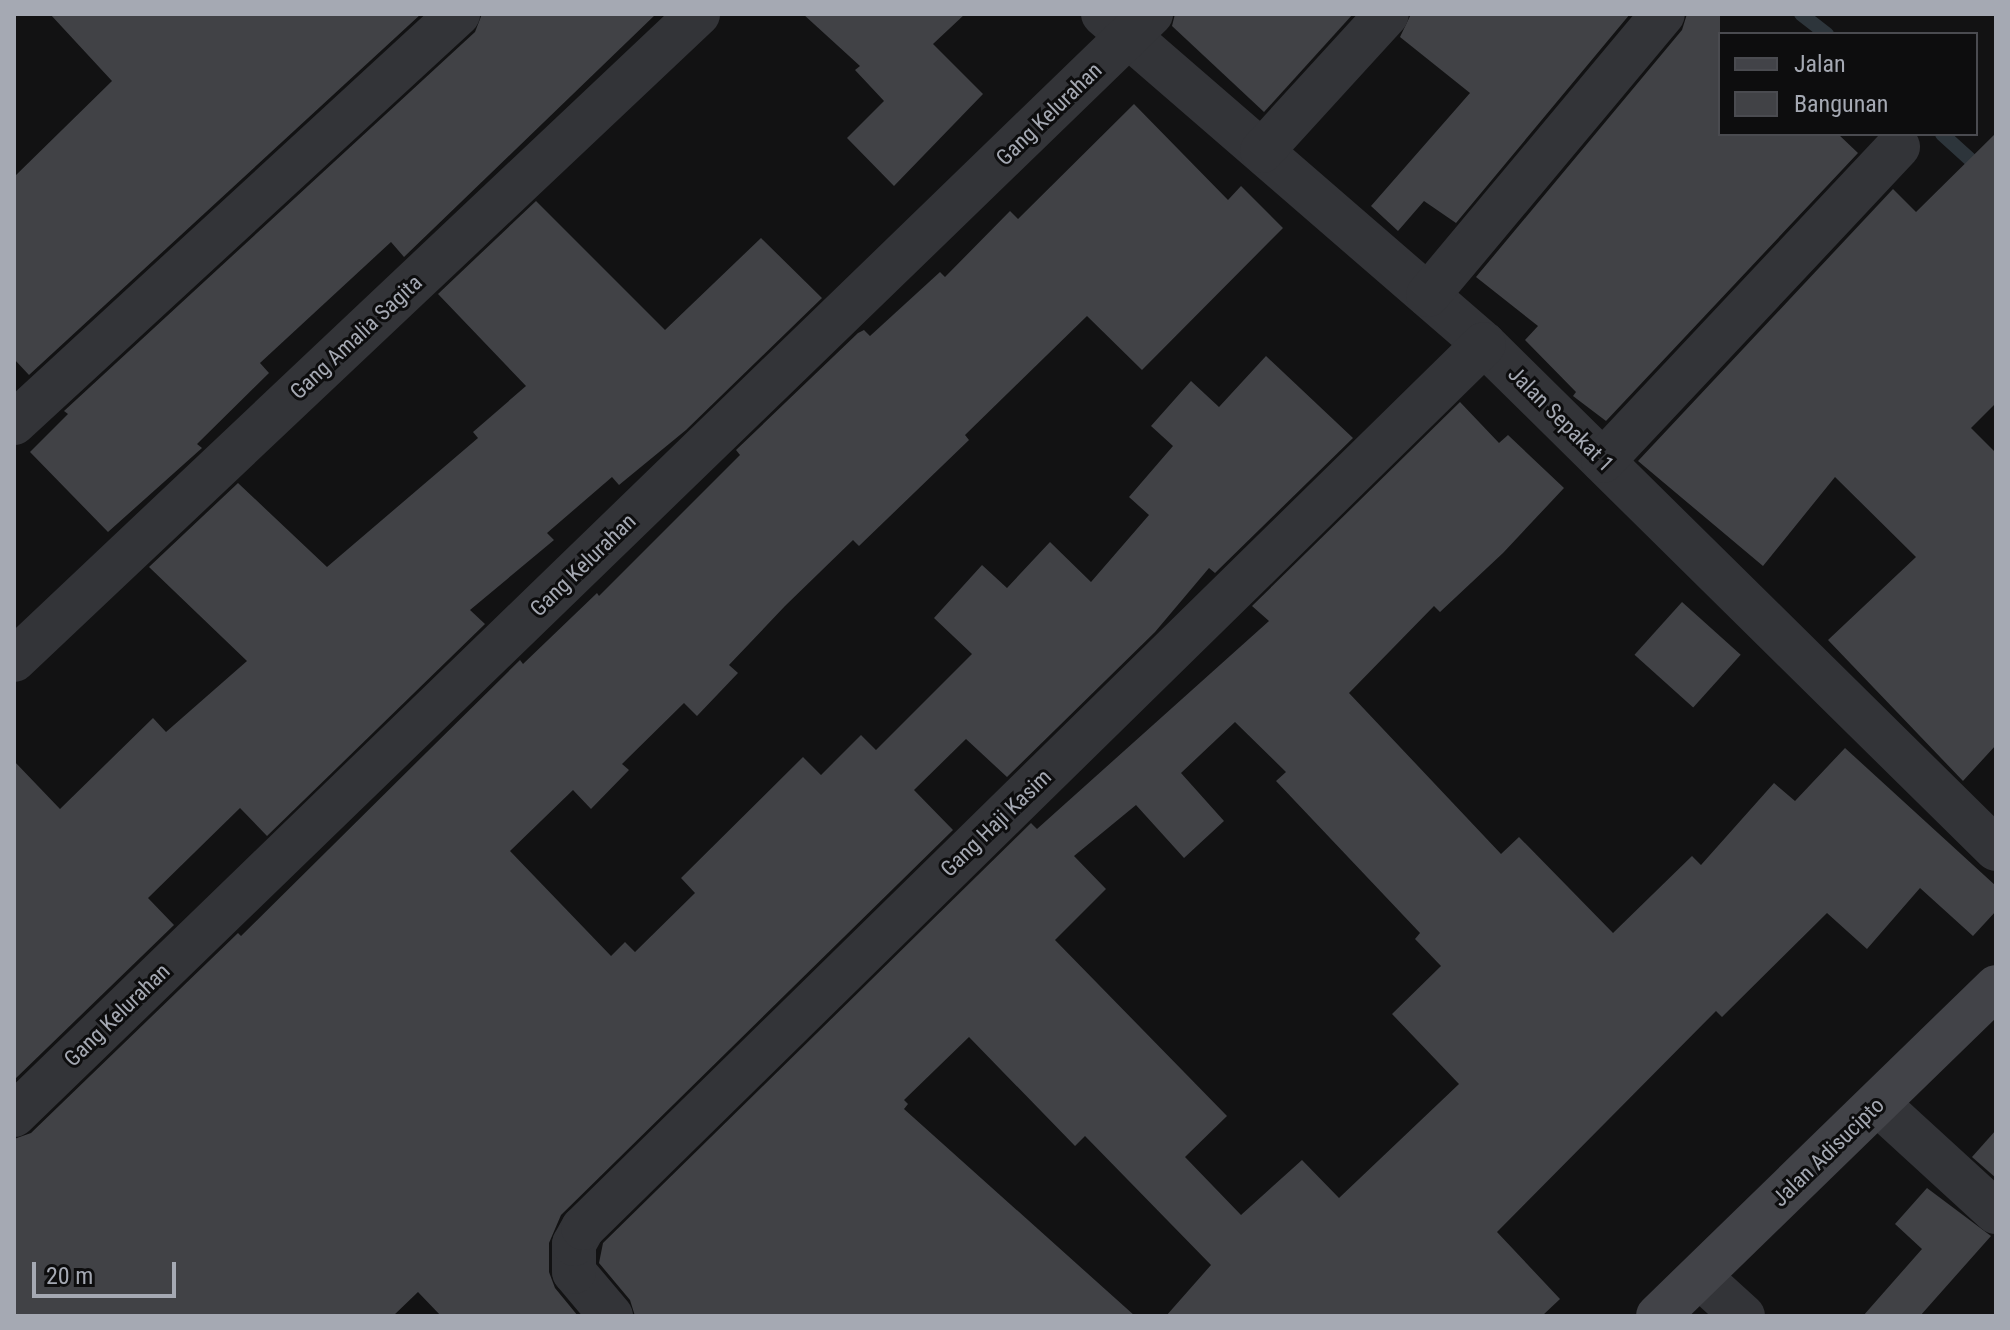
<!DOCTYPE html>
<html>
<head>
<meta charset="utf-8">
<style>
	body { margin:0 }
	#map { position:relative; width:2010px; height:1330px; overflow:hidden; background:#121213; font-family:"Roboto Condensed",sans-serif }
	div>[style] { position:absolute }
	.stream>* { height:14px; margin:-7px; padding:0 7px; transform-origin:7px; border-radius:7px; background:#2d353b }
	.building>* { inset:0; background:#414246; transform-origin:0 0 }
	.minor>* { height:44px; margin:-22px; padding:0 22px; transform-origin:22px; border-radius:22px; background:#333438 }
	.secondary>* { height:44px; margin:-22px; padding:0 22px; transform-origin:22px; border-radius:22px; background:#424348 }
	span { translate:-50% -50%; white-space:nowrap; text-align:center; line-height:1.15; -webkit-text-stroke:6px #0d0d0e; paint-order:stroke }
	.street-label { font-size:22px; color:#a5a9b3 }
	.frame { position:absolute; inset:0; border:16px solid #a5a9b3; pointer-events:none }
	.legend { position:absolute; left:1718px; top:32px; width:260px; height:104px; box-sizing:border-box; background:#0d0d0e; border:2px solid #4a4b50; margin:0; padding:10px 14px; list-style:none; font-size:24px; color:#a5a9b3 }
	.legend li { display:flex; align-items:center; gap:16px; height:40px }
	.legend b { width:40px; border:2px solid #4a4b50 }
	.scale { position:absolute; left:32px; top:1262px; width:144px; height:36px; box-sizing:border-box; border:4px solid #a5a9b3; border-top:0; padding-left:10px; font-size:24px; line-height:28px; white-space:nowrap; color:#a5a9b3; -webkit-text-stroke:6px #0d0d0e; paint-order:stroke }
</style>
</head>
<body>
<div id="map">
	<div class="stream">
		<i style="left:1801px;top:14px;width:33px;rotate:38deg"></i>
		<i style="left:1942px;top:134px;width:73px;rotate:42.2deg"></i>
	</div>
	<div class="building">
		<i style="clip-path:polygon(50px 14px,421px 14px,29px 375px,14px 359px,14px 177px,112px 81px)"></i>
		<i style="clip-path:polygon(482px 14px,656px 14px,404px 257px,391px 242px,260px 363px,269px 373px,197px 444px,202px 448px,108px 532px,30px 452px,68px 414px,64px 411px,475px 32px)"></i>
		<i style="clip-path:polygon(803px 14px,965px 14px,933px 44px,983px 94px,894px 186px,847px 138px,884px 101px,855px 70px,860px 66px)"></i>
		<i style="clip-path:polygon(1175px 14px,1353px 14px,1264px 112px,1172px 26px)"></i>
		<i style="clip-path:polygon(1411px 14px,1630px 14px,1456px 223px,1424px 201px,1398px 231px,1371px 206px,1470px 93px,1400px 37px)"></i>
		<i style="clip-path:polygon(1687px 14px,1720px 14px,1720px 134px,1838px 134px,1858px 153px,1606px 421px,1573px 396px,1576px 392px,1525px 340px,1538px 326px,1476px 277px,1682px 30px)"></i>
		<i style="clip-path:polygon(1134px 104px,1228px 200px,1241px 186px,1283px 228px,1142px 370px,1087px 316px,965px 435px,969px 440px,859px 546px,853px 540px,785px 606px,729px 665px,738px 673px,697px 716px,684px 703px,622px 764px,629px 770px,591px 809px,573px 790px,510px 851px,611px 956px,625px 942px,635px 952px,695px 893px,681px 878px,803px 757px,821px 775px,861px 735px,876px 750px,972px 654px,934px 618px,982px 565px,1007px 588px,1050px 542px,1091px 582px,1149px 515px,1129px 497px,1173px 446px,1151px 426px,1191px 381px,1219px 407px,1266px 356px,1353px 438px,1215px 573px,1209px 568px,1155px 632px,1007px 777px,966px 739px,914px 790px,953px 830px,561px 1215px,549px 1243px,549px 1272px,555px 1288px,578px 1316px,441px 1316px,418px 1292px,393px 1316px,14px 1316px,14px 1139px,31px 1133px,238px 933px,241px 936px,520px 660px,523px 664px,597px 593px,599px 596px,740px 455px,736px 450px,858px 333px,864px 330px,870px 336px,940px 272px,945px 277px,1010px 211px,1018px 219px)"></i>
		<i style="clip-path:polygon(1996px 133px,1996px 403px,1971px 428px,1996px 453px,1996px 745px,1963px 781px,1828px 640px,1916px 557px,1835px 477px,1763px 566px,1638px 461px,1893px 189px,1916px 212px)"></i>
		<i style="clip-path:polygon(536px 201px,665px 330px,761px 238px,822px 298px,686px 430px,619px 485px,612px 477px,547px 533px,554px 540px,470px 610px,485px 624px,267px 836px,240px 808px,148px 898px,174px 925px,14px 1080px,14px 761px,60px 809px,153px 718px,166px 732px,247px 661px,149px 567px,238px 483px,327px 567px,478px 438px,473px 432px,526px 386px,438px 294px)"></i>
		<i style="clip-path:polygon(evenodd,1460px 402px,1499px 443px,1508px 435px,1564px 488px,1503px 553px,1440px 612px,1434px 606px,1349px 693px,1501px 854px,1519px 837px,1613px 933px,1692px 856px,1701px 865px,1774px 783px,1795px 801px,1845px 748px,1996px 886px,1996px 911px,1973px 936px,1920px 888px,1867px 949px,1827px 913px,1722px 1017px,1716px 1011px,1497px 1232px,1560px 1299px,1542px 1316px,1166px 1316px,1211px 1265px,1085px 1136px,1075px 1146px,969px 1037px,904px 1100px,908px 1104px,904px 1109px,1135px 1316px,635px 1316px,630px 1300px,599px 1263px,603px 1243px,1031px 823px,1037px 829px,1269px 621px,1252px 606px,1460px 402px,1235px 722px,1286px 772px,1276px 781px,1420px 933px,1415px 939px,1441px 966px,1392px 1014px,1459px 1084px,1339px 1198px,1302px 1160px,1241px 1215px,1185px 1157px,1227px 1116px,1055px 940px,1106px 889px,1074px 856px,1136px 805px,1184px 858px,1224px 821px,1181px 773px,1235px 722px)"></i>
		<i style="left:1682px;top:602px;width:79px;height:71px;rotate:42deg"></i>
		<i style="clip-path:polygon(1996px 1130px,1996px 1178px,1972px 1157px)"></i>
		<i style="clip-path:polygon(1927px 1188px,1991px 1236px,1920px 1316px,1863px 1316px,1922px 1249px,1895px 1224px)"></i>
	</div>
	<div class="minor">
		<i style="left:1103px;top:14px;width:504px;rotate:40.9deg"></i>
		<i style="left:1484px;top:344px;width:719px;rotate:44.61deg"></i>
		<i style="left:1262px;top:151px;width:185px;rotate:-47.6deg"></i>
		<i style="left:1428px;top:295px;width:366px;rotate:-50.1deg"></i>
		<i style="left:14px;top:423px;width:604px;rotate:-42.65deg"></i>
		<i style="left:1603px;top:461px;width:431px;rotate:-46.8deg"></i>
		<i style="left:14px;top:660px;width:941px;rotate:-43.36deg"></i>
		<i style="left:1878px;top:1104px;width:160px;rotate:42.5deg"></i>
		<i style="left:14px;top:1115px;width:1583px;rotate:-44.08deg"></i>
		<i style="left:1700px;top:1277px;width:58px;rotate:42.2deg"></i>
		<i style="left:611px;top:1316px;width:57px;rotate:-130.1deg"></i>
		<i style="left:574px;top:1272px;width:28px;rotate:-90deg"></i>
		<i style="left:574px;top:1244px;width:18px;rotate:-61deg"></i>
		<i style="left:583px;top:1228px;width:1262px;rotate:-44.45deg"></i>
	</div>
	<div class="secondary">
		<i style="left:1658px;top:1316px;width:472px;rotate:-44.2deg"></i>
	</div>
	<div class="street-label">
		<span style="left:1049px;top:114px;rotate:-44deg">Gang Kelurahan</span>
		<span style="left:356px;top:337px;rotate:-43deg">Gang Amalia Sagita</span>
		<span style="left:1561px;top:419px;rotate:45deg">Jalan Sepakat 1</span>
		<span style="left:583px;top:565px;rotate:-44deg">Gang Kelurahan</span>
		<span style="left:996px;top:823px;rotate:-44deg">Gang Haji Kasim</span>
		<span style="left:117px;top:1015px;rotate:-44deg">Gang Kelurahan</span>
		<span style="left:1828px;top:1152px;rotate:-44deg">Jalan Adisucipto</span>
	</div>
	<div class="frame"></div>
	<ul class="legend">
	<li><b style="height:10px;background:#424348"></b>Jalan</li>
	<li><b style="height:22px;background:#414246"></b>Bangunan</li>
	</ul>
	<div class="scale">20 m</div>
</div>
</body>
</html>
